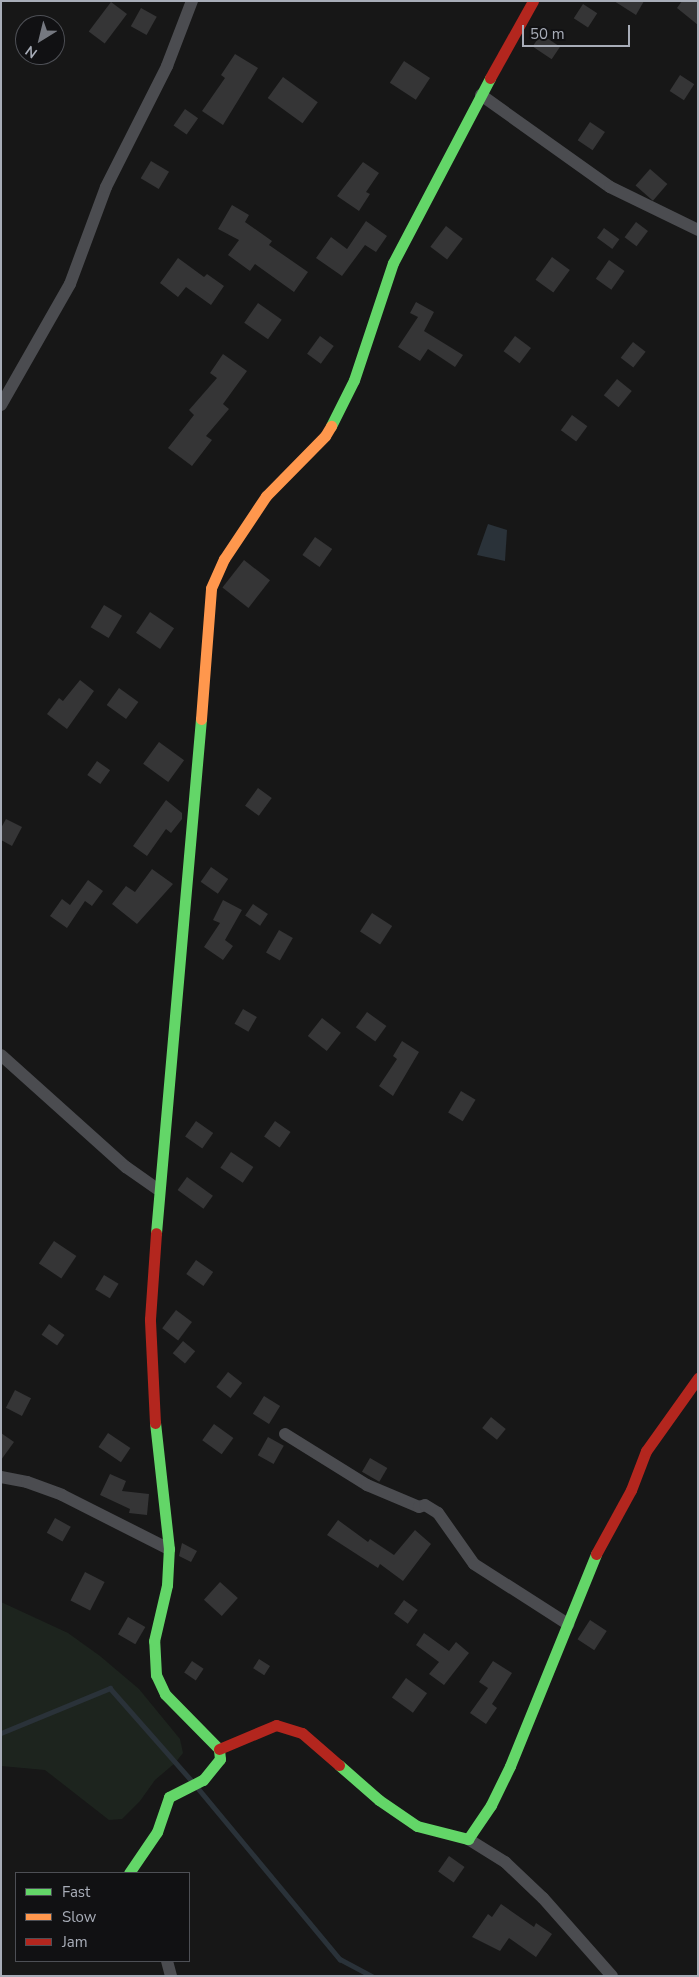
<!DOCTYPE html>
<html>
<head>
<meta charset="utf-8">
<style>
	body { margin:0 }
	#map { position:relative; width:699px; height:1977px; overflow:hidden; background:#171717; font-family:"Nunito Sans",sans-serif }
	div>[style] { position:absolute }
	.green>* { inset:0; background:#1d241e }
	.water>* { inset:0; background:#2a3239 }
	.stream>* { height:4.5px; margin:-2.25px; padding:0 2.25px; transform-origin:2.25px; border-radius:2.25px; background:#2a3239 }
	.building>* { inset:0; background:#353536; transform-origin:0 0 }
	.street>* { height:12px; margin:-6px; padding:0 6px; transform-origin:6px; border-radius:6px; background:#4b4c50 }
	.fast>* { height:11px; margin:-5.5px; padding:0 5.5px; transform-origin:5.5px; border-radius:5.5px; background:#63d668 }
	.slow>* { height:11px; margin:-5.5px; padding:0 5.5px; transform-origin:5.5px; border-radius:5.5px; background:#ff974d }
	.jam>* { height:11px; margin:-5.5px; padding:0 5.5px; transform-origin:5.5px; border-radius:5.5px; background:#b3261e }
	span { translate:-50% -50%; white-space:nowrap; text-align:center; line-height:1.15; -webkit-text-stroke:4.5px #111113; paint-order:stroke }
	.frame { position:absolute; inset:0; border:2px solid #a8adb8; pointer-events:none }
	.legend { position:absolute; left:15px; top:1872px; width:175px; height:90px; box-sizing:border-box; background:#111113; border:1px solid #4d4f55; margin:0; padding:6px 9px; list-style:none; font-size:15px; color:#a8adb8 }
	.legend li { display:flex; align-items:center; gap:10px; height:25px }
	.legend b { width:25px; border:1px solid #4d4f55 }
	.north { position:absolute; left:15px; top:15px; width:50px; height:50px; box-sizing:border-box; background:#111113; border:1px solid #4d4f55; border-radius:50%; rotate:216deg; font-size:14px; font-weight:700; line-height:20px; text-align:center; color:#a8adb8 }
	.north::after { content:''; display:block; margin:auto; width:18px; height:22px; background:#757880; clip-path:polygon(50% 0,100% 100%,50% 72%,0 100%) }
	.scale { position:absolute; left:522px; top:25px; width:108px; height:22px; box-sizing:border-box; border:2px solid #a8adb8; border-top:0; padding-left:6px; font-size:15px; line-height:18px; white-space:nowrap; color:#a8adb8; -webkit-text-stroke:4px #111113; paint-order:stroke }
</style>
</head>
<body>
<div id="map">
	<div class="green">
		<i style="clip-path:polygon(1px 1602px,68px 1633px,100px 1656px,139px 1689px,180px 1739px,183px 1753px,175px 1763px,155px 1780px,140px 1801px,122px 1819px,109px 1820px,45px 1770px,1px 1766px)"></i>
	</div>
	<div class="water">
		<i style="clip-path:polygon(488px 524px,507px 530px,505px 561px,477px 555px)"></i>
	</div>
	<div class="stream">
		<i style="left:1px;top:1733px;width:118px;rotate:-22.4deg"></i>
		<i style="left:110px;top:1688px;width:124px;rotate:48.6deg"></i>
		<i style="left:197px;top:1787px;width:224px;rotate:50.3deg"></i>
		<i style="left:340px;top:1959px;width:36px;rotate:28deg"></i>
	</div>
	<div class="building">
		<i style="clip-path:polygon(614px 1px,644px 1px,636px 15px)"></i>
		<i style="clip-path:polygon(682px 1px,698px 1px,698px 25px,677px 8px)"></i>
		<i style="left:111px;top:2px;width:20px;height:37px;rotate:37deg"></i>
		<i style="left:583px;top:4px;width:17px;height:17px;rotate:33deg"></i>
		<i style="left:141px;top:8px;width:18px;height:21px;rotate:29deg"></i>
		<i style="left:541px;top:34px;width:23px;height:15px;rotate:34deg"></i>
		<i style="clip-path:polygon(235px 54px,258px 68px,223px 125px,202px 111px,225px 78px,221px 75px)"></i>
		<i style="left:404px;top:61px;width:31px;height:26px;rotate:33deg"></i>
		<i style="left:680px;top:75px;width:17px;height:19px;rotate:33deg"></i>
		<i style="left:283px;top:77px;width:43px;height:26px;rotate:36deg"></i>
		<i style="left:185px;top:109px;width:16px;height:20px;rotate:35deg"></i>
		<i style="left:590px;top:122px;width:18px;height:22px;rotate:34deg"></i>
		<i style="left:151px;top:161px;width:21px;height:20px;rotate:31deg"></i>
		<i style="clip-path:polygon(363px 162px,379px 173px,366px 192px,370px 194px,359px 211px,337px 196px)"></i>
		<i style="left:650px;top:169px;width:23px;height:22px;rotate:41deg"></i>
		<i style="clip-path:polygon(232px 205px,249px 215px,245px 222px,272px 241px,269px 245px,308px 272px,294px 292px,255px 264px,250px 271px,228px 255px,239px 240px,218px 229px)"></i>
		<i style="clip-path:polygon(366px 221px,387px 236px,376px 252px,365px 245px,342px 276px,316px 258px,331px 237px,347px 249px)"></i>
		<i style="left:636px;top:222px;width:15px;height:19px;rotate:37deg"></i>
		<i style="left:446px;top:226px;width:21px;height:26px;rotate:37deg"></i>
		<i style="left:604px;top:228px;width:19px;height:12px;rotate:36deg"></i>
		<i style="left:552px;top:257px;width:22px;height:28px;rotate:36deg"></i>
		<i style="clip-path:polygon(178px 258px,204px 277px,207px 274px,224px 286px,211px 305px,186px 287px,178px 297px,160px 283px)"></i>
		<i style="left:609px;top:260px;width:19px;height:23px;rotate:35deg"></i>
		<i style="clip-path:polygon(416px 302px,434px 312px,424px 331px,463px 355px,455px 367px,428px 349px,420px 361px,398px 347px,418px 317px,410px 313px)"></i>
		<i style="left:258px;top:303px;width:29px;height:24px;rotate:35deg"></i>
		<i style="left:320px;top:336px;width:17px;height:22px;rotate:36deg"></i>
		<i style="left:515px;top:336px;width:20px;height:19px;rotate:37deg"></i>
		<i style="left:633px;top:342px;width:16px;height:20px;rotate:38deg"></i>
		<i style="clip-path:polygon(223px 354px,247px 371px,223px 404px,229px 409px,206px 436px,212px 440px,192px 466px,168px 448px,194px 415px,189px 410px,217px 378px,210px 373px)"></i>
		<i style="left:617px;top:379px;width:19px;height:21px;rotate:39deg"></i>
		<i style="left:572px;top:415px;width:19px;height:19px;rotate:36deg"></i>
		<i style="left:315px;top:537px;width:21px;height:22px;rotate:35deg"></i>
		<i style="left:244px;top:560px;width:33px;height:35px;rotate:38deg"></i>
		<i style="left:104px;top:605px;width:21px;height:26px;rotate:31deg"></i>
		<i style="left:150px;top:612px;width:29px;height:25px;rotate:34deg"></i>
		<i style="clip-path:polygon(80px 680px,94px 691px,67px 729px,47px 714px,59px 698px,63px 701px)"></i>
		<i style="left:119px;top:688px;width:24px;height:21px;rotate:36deg"></i>
		<i style="left:159px;top:742px;width:31px;height:27px;rotate:36deg"></i>
		<i style="left:97px;top:761px;width:16px;height:17px;rotate:35deg"></i>
		<i style="left:258px;top:788px;width:17px;height:22px;rotate:36deg"></i>
		<i style="clip-path:polygon(166px 800px,182px 813px,182px 819px,171px 833px,166px 829px,147px 856px,133px 846px)"></i>
		<i style="clip-path:polygon(6px 819px,22px 827px,12px 846px,1px 840px,1px 828px)"></i>
		<i style="left:211px;top:867px;width:21px;height:18px;rotate:35deg"></i>
		<i style="clip-path:polygon(152px 869px,173px 884px,137px 924px,112px 904px,126px 886px,135px 892px)"></i>
		<i style="clip-path:polygon(88px 880px,103px 891px,92px 906px,85px 901px,67px 928px,50px 916px,62px 899px,70px 905px)"></i>
		<i style="clip-path:polygon(223px 900px,242px 910px,225px 940px,233px 946px,223px 960px,204px 947px,220px 923px,213px 920px)"></i>
		<i style="left:253px;top:904px;width:18px;height:14px;rotate:34deg"></i>
		<i style="left:372px;top:913px;width:24px;height:22px;rotate:33deg"></i>
		<i style="left:279px;top:930px;width:16px;height:26px;rotate:30deg"></i>
		<i style="left:243px;top:1009px;width:16px;height:17px;rotate:30deg"></i>
		<i style="left:367px;top:1012px;width:24px;height:19px;rotate:36deg"></i>
		<i style="left:322px;top:1018px;width:24px;height:23px;rotate:38deg"></i>
		<i style="clip-path:polygon(402px 1041px,419px 1052px,393px 1096px,379px 1086px,397px 1059px,393px 1056px)"></i>
		<i style="left:461px;top:1091px;width:17px;height:25px;rotate:31deg"></i>
		<i style="left:196px;top:1121px;width:21px;height:19px;rotate:35deg"></i>
		<i style="left:275px;top:1121px;width:19px;height:19px;rotate:35deg"></i>
		<i style="left:231px;top:1152px;width:27px;height:19px;rotate:34deg"></i>
		<i style="left:187px;top:1177px;width:32px;height:16px;rotate:36deg"></i>
		<i style="left:54px;top:1241px;width:27px;height:27px;rotate:34deg"></i>
		<i style="left:196px;top:1260px;width:21px;height:17px;rotate:35deg"></i>
		<i style="left:104px;top:1275px;width:17px;height:17px;rotate:31deg"></i>
		<i style="left:176px;top:1310px;width:20px;height:23px;rotate:37deg"></i>
		<i style="left:49px;top:1324px;width:19px;height:13px;rotate:35deg"></i>
		<i style="left:183px;top:1341px;width:16px;height:16px;rotate:40deg"></i>
		<i style="left:228px;top:1372px;width:18px;height:19px;rotate:38deg"></i>
		<i style="left:15px;top:1390px;width:18px;height:20px;rotate:27deg"></i>
		<i style="left:264px;top:1396px;width:19px;height:21px;rotate:32deg"></i>
		<i style="left:491px;top:1417px;width:19px;height:14px;rotate:39deg"></i>
		<i style="left:214px;top:1424px;width:24px;height:20px;rotate:36deg"></i>
		<i style="clip-path:polygon(1px 1433px,14px 1442px,1px 1460px)"></i>
		<i style="left:108px;top:1433px;width:27px;height:17px;rotate:34deg"></i>
		<i style="left:268px;top:1437px;width:18px;height:21px;rotate:29deg"></i>
		<i style="left:370px;top:1458px;width:20px;height:16px;rotate:30deg"></i>
		<i style="clip-path:polygon(110px 1474px,126px 1481px,122px 1491px,149px 1494px,147px 1515px,129px 1513px,130px 1509px,100px 1495px)"></i>
		<i style="left:55px;top:1518px;width:18px;height:17px;rotate:29deg"></i>
		<i style="clip-path:polygon(338px 1520px,368px 1542px,370px 1539px,394px 1555px,415px 1530px,431px 1544px,403px 1581px,380px 1564px,378px 1568px,327px 1535px)"></i>
		<i style="clip-path:polygon(182px 1543px,197px 1551px,191px 1562px,179px 1556px)"></i>
		<i style="left:85px;top:1572px;width:22px;height:32px;rotate:27deg"></i>
		<i style="left:220px;top:1582px;width:24px;height:24px;rotate:42deg"></i>
		<i style="left:404px;top:1600px;width:17px;height:17px;rotate:36deg"></i>
		<i style="left:128px;top:1617px;width:20px;height:20px;rotate:30deg"></i>
		<i style="left:590px;top:1620px;width:20px;height:23px;rotate:33deg"></i>
		<i style="clip-path:polygon(424px 1633px,449px 1651px,456px 1642px,469px 1653px,444px 1685px,429px 1674px,439px 1662px,416px 1645px)"></i>
		<i style="left:259px;top:1659px;width:13px;height:11px;rotate:32deg"></i>
		<i style="left:192px;top:1661px;width:14px;height:14px;rotate:34deg"></i>
		<i style="clip-path:polygon(493px 1661px,512px 1673px,492px 1704px,497px 1708px,486px 1724px,470px 1713px,488px 1688px,479px 1682px)"></i>
		<i style="left:406px;top:1678px;width:26px;height:24px;rotate:36deg"></i>
		<i style="left:449px;top:1856px;width:19px;height:19px;rotate:35deg"></i>
		<i style="clip-path:polygon(501px 1904px,534px 1927px,536px 1923px,552px 1934px,536px 1957px,509px 1938px,500px 1951px,472px 1937px,488px 1914px,492px 1917px)"></i>
	</div>
	<div class="street">
		<i style="left:481px;top:95px;width:158px;rotate:35.5deg"></i>
		<i style="left:610px;top:187px;width:98px;rotate:26deg"></i>
		<i style="left:1px;top:405px;width:139px;rotate:-60.3deg"></i>
		<i style="left:70px;top:284px;width:103px;rotate:-69.6deg"></i>
		<i style="left:106px;top:187px;width:136px;rotate:-63.2deg"></i>
		<i style="left:167px;top:66px;width:70px;rotate:-69deg"></i>
		<i style="left:1px;top:1055px;width:168px;rotate:41.9deg"></i>
		<i style="left:126px;top:1167px;width:38px;rotate:35deg"></i>
		<i style="left:285px;top:1434px;width:97px;rotate:31.9deg"></i>
		<i style="left:367px;top:1485px;width:56px;rotate:22.9deg"></i>
		<i style="left:419px;top:1507px;width:6px;rotate:-18deg"></i>
		<i style="left:425px;top:1505px;width:15px;rotate:32deg"></i>
		<i style="left:438px;top:1513px;width:62px;rotate:54.8deg"></i>
		<i style="left:474px;top:1564px;width:112px;rotate:32.6deg"></i>
		<i style="left:1px;top:1477px;width:26px;rotate:11deg"></i>
		<i style="left:27px;top:1482px;width:37px;rotate:20deg"></i>
		<i style="left:62px;top:1495px;width:120px;rotate:26.8deg"></i>
		<i style="left:468px;top:1839px;width:44px;rotate:31.9deg"></i>
		<i style="left:505px;top:1862px;width:52px;rotate:43.5deg"></i>
		<i style="left:543px;top:1898px;width:104px;rotate:48.5deg"></i>
		<i style="left:167px;top:1961px;width:16px;rotate:75deg"></i>
	</div>
	<div class="fast">
		<i style="left:331px;top:426px;width:51px;rotate:-63.4deg"></i>
		<i style="left:354px;top:380px;width:123px;rotate:-71.6deg"></i>
		<i style="left:393px;top:263px;width:209px;rotate:-62.3deg"></i>
		<i style="left:156px;top:1233px;width:516px;rotate:-85deg"></i>
		<i style="left:339px;top:1765px;width:53px;rotate:41.2deg"></i>
		<i style="left:379px;top:1800px;width:46px;rotate:34.4deg"></i>
		<i style="left:417px;top:1826px;width:53px;rotate:14.3deg"></i>
		<i style="left:468px;top:1839px;width:41px;rotate:-55.9deg"></i>
		<i style="left:491px;top:1805px;width:43px;rotate:-64deg"></i>
		<i style="left:510px;top:1766px;width:229px;rotate:-67.9deg"></i>
		<i style="left:129px;top:1873px;width:50px;rotate:-55.7deg"></i>
		<i style="left:157px;top:1832px;width:37px;rotate:-71deg"></i>
		<i style="left:169px;top:1797px;width:38px;rotate:-27deg"></i>
		<i style="left:203px;top:1780px;width:27px;rotate:-51deg"></i>
		<i style="left:220px;top:1759px;width:10px;rotate:-96deg"></i>
		<i style="left:219px;top:1749px;width:77px;rotate:-134.5deg"></i>
		<i style="left:165px;top:1694px;width:21px;rotate:-115deg"></i>
		<i style="left:156px;top:1675px;width:34px;rotate:-93deg"></i>
		<i style="left:154px;top:1641px;width:57px;rotate:-76.9deg"></i>
		<i style="left:167px;top:1585px;width:36px;rotate:-87deg"></i>
		<i style="left:169px;top:1549px;width:127px;rotate:-96.3deg"></i>
	</div>
	<div class="slow">
		<i style="left:201px;top:719px;width:131px;rotate:-85.6deg"></i>
		<i style="left:211px;top:588px;width:32px;rotate:-66deg"></i>
		<i style="left:224px;top:559px;width:76px;rotate:-56.3deg"></i>
		<i style="left:266px;top:496px;width:84px;rotate:-45.5deg"></i>
		<i style="left:325px;top:436px;width:12px;rotate:-59deg"></i>
	</div>
	<div class="jam">
		<i style="left:490px;top:78px;width:88px;rotate:-60.8deg"></i>
		<i style="left:155px;top:1423px;width:104px;rotate:-92.8deg"></i>
		<i style="left:150px;top:1319px;width:86px;rotate:-86deg"></i>
		<i style="left:596px;top:1554px;width:73px;rotate:-61.3deg"></i>
		<i style="left:631px;top:1490px;width:42px;rotate:-69deg"></i>
		<i style="left:646px;top:1451px;width:90px;rotate:-54.5deg"></i>
		<i style="left:219px;top:1749px;width:62px;rotate:-22.8deg"></i>
		<i style="left:276px;top:1725px;width:27px;rotate:17deg"></i>
		<i style="left:302px;top:1733px;width:49px;rotate:40.9deg"></i>
	</div>
	<div class="frame"></div>
	<ul class="legend">
	<li><b style="height:6px;background:#63d668"></b>Fast</li>
	<li><b style="height:6px;background:#ff974d"></b>Slow</li>
	<li><b style="height:6px;background:#b3261e"></b>Jam</li>
	</ul>
	<div class="north">N</div>
	<div class="scale">50 m</div>
</div>
</body>
</html>
